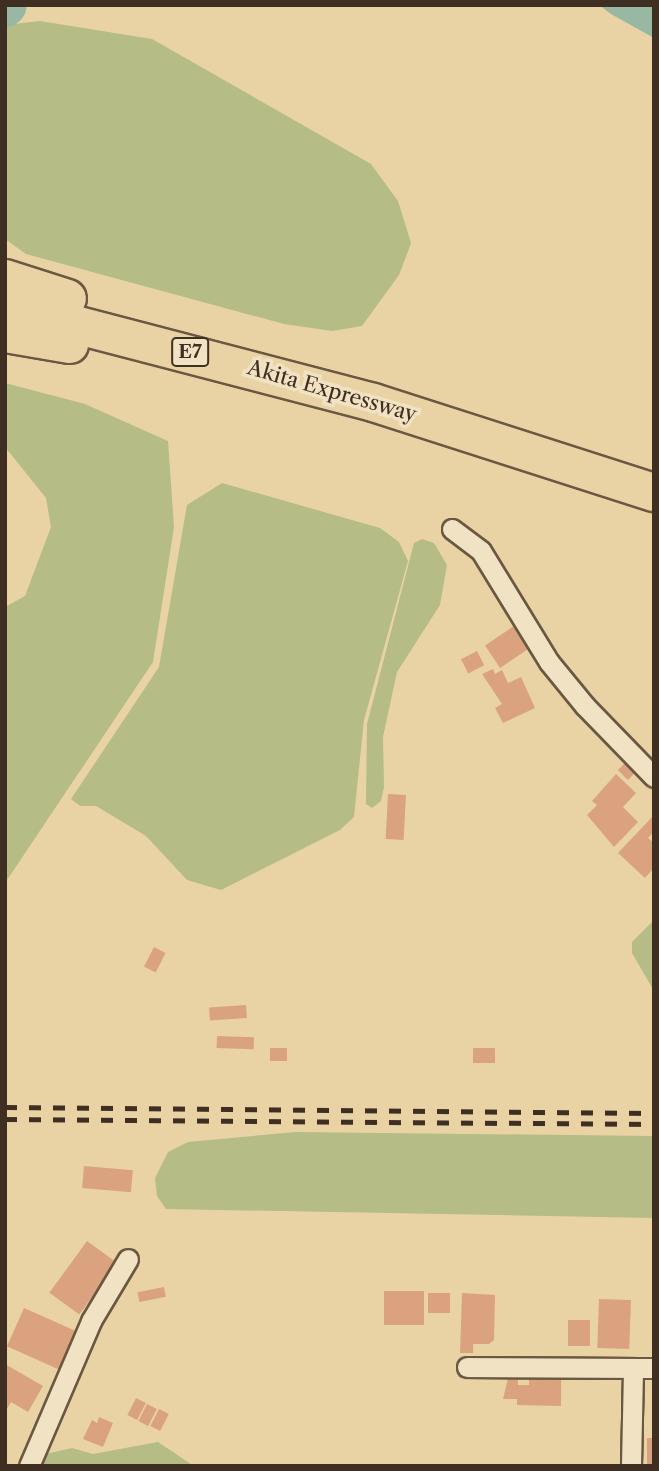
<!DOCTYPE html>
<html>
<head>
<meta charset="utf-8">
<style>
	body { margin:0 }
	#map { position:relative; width:659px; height:1471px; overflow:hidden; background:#e9d3a4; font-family:"Libre Caslon Text",serif }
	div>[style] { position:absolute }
	.green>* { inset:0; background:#b5bc86 }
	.water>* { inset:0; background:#98b8a3 }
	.river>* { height:42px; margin:-21px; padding:0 21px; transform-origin:21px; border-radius:21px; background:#98b8a3 }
	.building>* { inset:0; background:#dba280; transform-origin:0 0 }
	.roads { filter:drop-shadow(2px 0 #6a5842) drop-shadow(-2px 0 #6a5842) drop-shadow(0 2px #6a5842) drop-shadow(0 -2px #6a5842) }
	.minor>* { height:19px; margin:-9.5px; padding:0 9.5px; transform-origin:9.5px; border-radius:9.5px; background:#f1e2c4 }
	.motorway>* { height:37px; margin:-18.5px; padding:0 18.5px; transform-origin:18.5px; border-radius:18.5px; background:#e9d3a4 }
	.rail>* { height:5px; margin-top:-2.5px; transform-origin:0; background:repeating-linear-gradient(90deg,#3f2f22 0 12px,transparent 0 24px) }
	span { translate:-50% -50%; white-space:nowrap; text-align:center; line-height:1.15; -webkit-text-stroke:7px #f1e2c4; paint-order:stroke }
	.shield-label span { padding:2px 5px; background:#f1e2c4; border:2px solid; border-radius:5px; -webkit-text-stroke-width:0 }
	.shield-label { font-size:19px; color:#3f2f22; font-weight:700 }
	.street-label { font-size:21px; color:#3f2f22 }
	.frame { position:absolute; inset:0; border:7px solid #3f2f22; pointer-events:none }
</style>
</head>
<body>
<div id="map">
	<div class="green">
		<i style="clip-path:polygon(40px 21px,152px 39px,371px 164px,398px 201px,411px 243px,399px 275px,362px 326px,332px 331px,284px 324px,26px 254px,5px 239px,5px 25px)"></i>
		<i style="clip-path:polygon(5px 383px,85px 404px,168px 441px,174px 527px,153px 662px,5px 883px,5px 607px,25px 596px,51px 527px,46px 498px,5px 447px)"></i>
		<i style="clip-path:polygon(222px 483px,380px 528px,399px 542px,408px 561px,364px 720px,354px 817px,340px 830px,221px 890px,187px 880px,146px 836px,96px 806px,80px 806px,71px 799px,159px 667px,187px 505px)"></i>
		<i style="clip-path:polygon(422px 539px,434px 543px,447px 565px,440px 605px,397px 672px,383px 737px,384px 787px,381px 801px,372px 808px,366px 804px,367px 724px,414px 543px)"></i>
		<i style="clip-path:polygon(654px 920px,654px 991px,632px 953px,632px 942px)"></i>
		<i style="clip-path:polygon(295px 1132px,654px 1136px,654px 1218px,166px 1209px,157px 1196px,155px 1178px,168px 1152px,188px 1142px)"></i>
		<i style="clip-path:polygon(158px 1442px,194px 1466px,35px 1466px,41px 1455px,72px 1448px,93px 1454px)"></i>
	</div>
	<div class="water">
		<i style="clip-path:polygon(599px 5px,654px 5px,654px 38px,611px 14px)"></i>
	</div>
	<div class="river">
		<i style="left:5px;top:6px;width:1px;rotate:-45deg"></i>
	</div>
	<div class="building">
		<i style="left:514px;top:626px;width:27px;height:35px;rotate:56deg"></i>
		<i style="left:477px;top:651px;width:16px;height:18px;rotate:63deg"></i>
		<i style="clip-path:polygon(493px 669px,495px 674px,502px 670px,508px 683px,521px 677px,535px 708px,503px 723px,495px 708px,502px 704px,482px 674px)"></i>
		<i style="left:625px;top:763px;width:14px;height:10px;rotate:45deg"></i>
		<i style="clip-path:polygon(616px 774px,636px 793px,623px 807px,638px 822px,614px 847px,587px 815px,597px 805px,592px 801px)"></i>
		<i style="left:388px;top:794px;width:18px;height:45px;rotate:3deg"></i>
		<i style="clip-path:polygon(654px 815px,654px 832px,648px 838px,654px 843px,654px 868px,645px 878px,618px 853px)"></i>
		<i style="left:154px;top:947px;width:13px;height:22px;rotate:27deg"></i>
		<i style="left:246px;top:1005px;width:13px;height:37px;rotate:86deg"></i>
		<i style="left:217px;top:1036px;width:37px;height:12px;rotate:2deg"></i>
		<i style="left:287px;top:1048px;width:13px;height:17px;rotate:90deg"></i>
		<i style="left:495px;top:1048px;width:15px;height:22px;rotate:90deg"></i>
		<i style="left:84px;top:1166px;width:49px;height:22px;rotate:5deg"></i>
		<i style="left:87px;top:1241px;width:37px;height:64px;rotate:36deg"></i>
		<i style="left:164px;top:1287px;width:10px;height:27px;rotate:79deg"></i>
		<i style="left:424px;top:1291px;width:34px;height:40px;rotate:90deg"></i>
		<i style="left:428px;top:1293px;width:22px;height:20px"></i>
		<i style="clip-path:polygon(462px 1293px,495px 1295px,494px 1340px,489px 1344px,473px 1344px,473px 1353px,460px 1353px)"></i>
		<i style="left:599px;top:1299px;width:32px;height:49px;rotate:2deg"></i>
		<i style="left:24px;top:1308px;width:58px;height:42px;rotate:24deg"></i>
		<i style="left:568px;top:1320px;width:22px;height:26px"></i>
		<i style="clip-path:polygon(5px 1364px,43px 1386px,28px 1412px,11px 1402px,5px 1412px)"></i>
		<i style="clip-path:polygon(508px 1378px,518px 1378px,518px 1385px,529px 1385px,529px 1378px,561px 1378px,561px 1406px,517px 1405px,517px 1399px,503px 1399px)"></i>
		<i style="left:136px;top:1398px;width:11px;height:19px;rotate:27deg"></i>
		<i style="left:147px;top:1404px;width:11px;height:19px;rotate:27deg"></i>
		<i style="left:159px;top:1409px;width:11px;height:19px;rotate:27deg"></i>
		<i style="clip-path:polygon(99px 1417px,113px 1423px,103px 1447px,83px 1439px,92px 1420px,97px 1423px)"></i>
		<i style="left:647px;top:1438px;width:7px;height:28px"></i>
	</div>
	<div class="roads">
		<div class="minor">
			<i style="left:452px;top:529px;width:36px;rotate:37deg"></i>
			<i style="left:481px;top:551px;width:130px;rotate:58.5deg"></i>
			<i style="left:549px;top:662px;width:57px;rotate:50.7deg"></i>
			<i style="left:585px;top:706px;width:99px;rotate:45.8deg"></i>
			<i style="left:467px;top:1367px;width:166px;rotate:0.3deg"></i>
			<i style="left:29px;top:1466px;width:158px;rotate:-66.8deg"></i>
			<i style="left:91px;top:1321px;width:72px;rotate:-59.2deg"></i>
			<i style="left:631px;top:1466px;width:98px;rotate:-88.8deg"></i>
			<i style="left:633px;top:1368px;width:21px"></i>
		</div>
		<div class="motorway">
			<i style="left:5px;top:278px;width:65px;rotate:17.9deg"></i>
			<i style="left:5px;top:306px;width:380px;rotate:14.6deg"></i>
			<i style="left:373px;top:402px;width:295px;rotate:17.8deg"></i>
			<i style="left:5px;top:333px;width:65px;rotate:9.8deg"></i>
		</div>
	</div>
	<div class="rail">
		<i style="left:5px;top:1107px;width:649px;rotate:0.53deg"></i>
		<i style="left:5px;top:1119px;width:649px;rotate:0.44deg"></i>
	</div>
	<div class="shield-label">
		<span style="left:190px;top:352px">E7</span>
	</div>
	<div class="street-label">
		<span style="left:332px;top:391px;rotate:16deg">Akita Expressway</span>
	</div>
	<div class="frame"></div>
</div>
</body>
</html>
